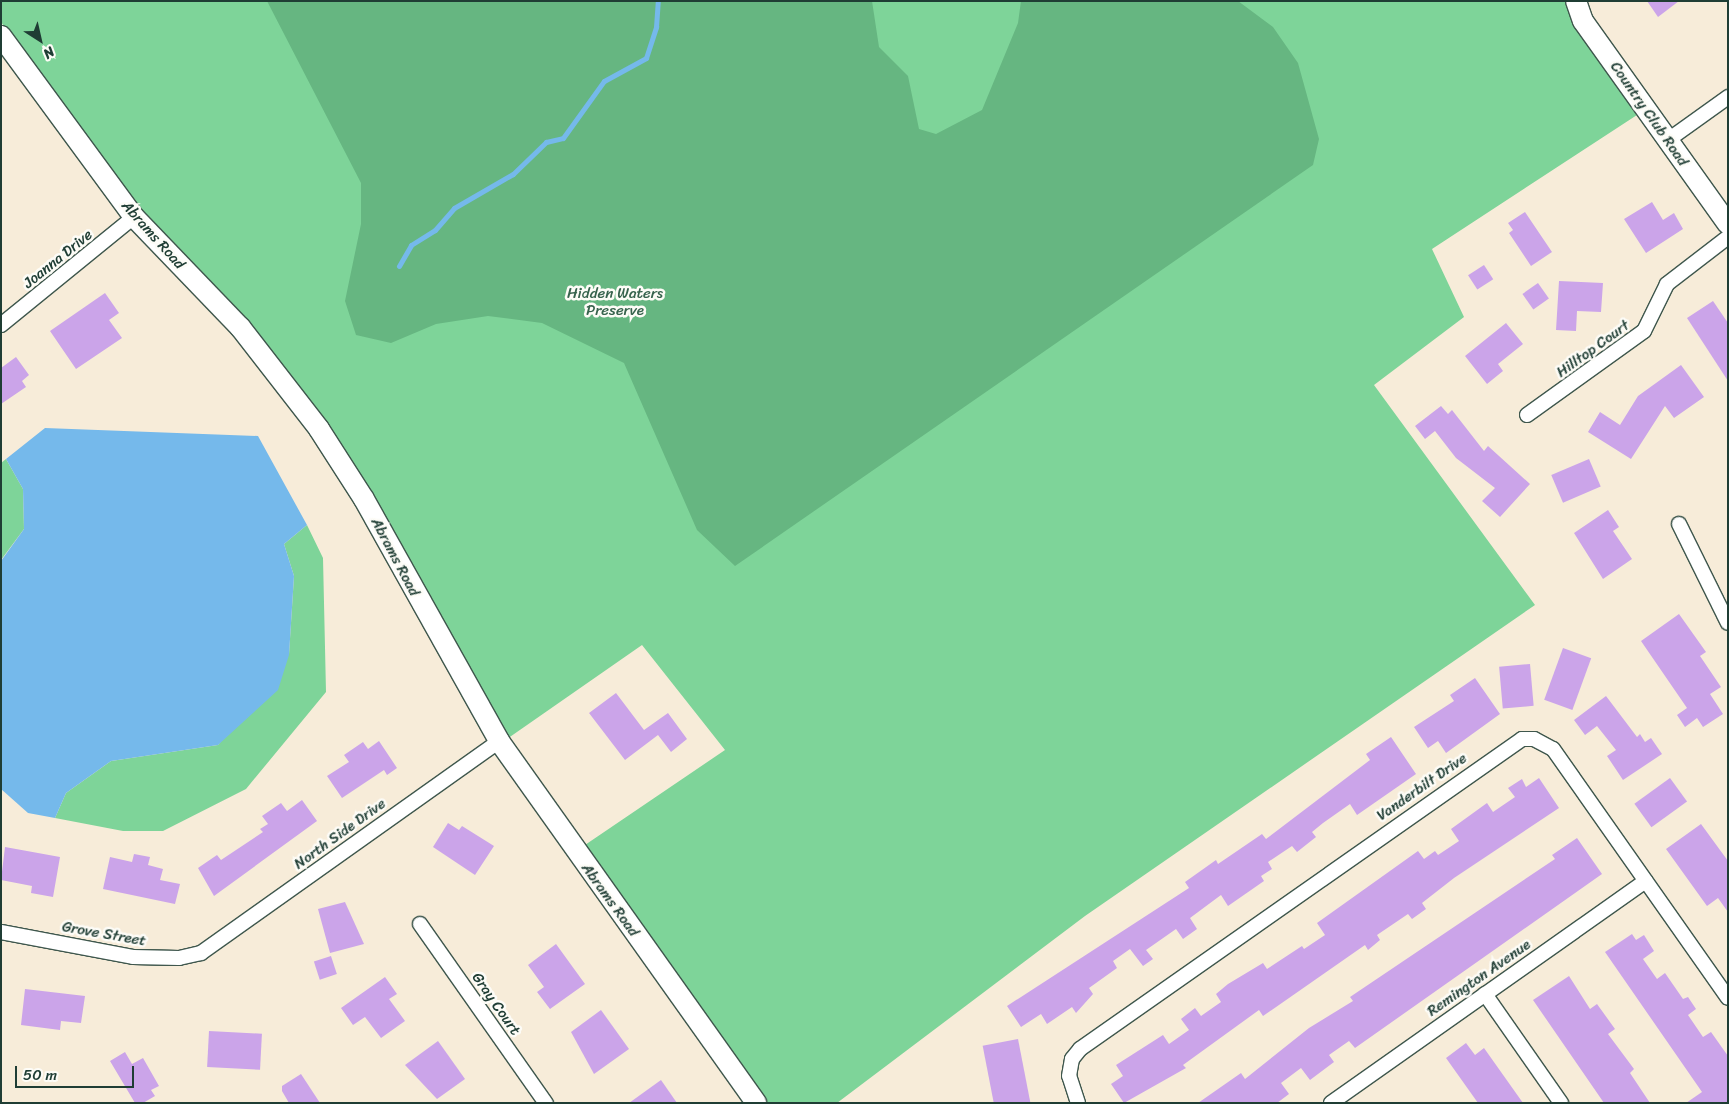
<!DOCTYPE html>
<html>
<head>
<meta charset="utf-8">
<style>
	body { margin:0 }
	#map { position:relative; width:1729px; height:1104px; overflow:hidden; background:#f7ecd9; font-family:Sriracha,sans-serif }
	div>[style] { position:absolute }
	.green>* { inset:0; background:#7ed499 }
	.forest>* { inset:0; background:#66b681 }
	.water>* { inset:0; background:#75b9eb }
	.stream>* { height:5px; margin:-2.5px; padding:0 2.5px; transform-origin:2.5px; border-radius:2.5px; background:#75b9eb }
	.building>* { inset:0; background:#cba4e9; transform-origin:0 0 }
	.roads { filter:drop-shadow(1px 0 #3f574d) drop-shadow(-1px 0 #3f574d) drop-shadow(0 1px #3f574d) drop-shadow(0 -1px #3f574d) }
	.street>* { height:14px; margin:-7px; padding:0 7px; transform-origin:7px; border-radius:7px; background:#fff }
	.secondary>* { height:20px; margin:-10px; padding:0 10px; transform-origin:10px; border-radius:10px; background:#fff }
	span { translate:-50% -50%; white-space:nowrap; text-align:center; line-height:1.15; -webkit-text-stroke:5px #fdfcf7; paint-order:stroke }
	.street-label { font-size:15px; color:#1f3d34 }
	.park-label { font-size:15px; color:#37634d }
	.frame { position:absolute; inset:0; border:2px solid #1f3d34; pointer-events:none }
	.north { position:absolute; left:15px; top:15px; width:50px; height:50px; -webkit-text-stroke:4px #fdfcf7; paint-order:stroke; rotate:145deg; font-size:14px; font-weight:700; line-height:20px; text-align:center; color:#1f3d34 }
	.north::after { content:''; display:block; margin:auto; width:18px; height:22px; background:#1f3d34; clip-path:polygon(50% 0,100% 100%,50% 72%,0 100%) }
	.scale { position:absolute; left:15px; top:1066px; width:119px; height:22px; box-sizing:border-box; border:2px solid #1f3d34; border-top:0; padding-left:6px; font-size:15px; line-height:18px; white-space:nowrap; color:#1f3d34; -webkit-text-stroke:4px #fdfcf7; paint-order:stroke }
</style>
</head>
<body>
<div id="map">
	<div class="green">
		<i style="clip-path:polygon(1px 1px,1567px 1px,1637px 115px,1432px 249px,1464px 317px,1374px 385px,1535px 605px,1085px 916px,837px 1103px,766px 1103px,582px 847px,725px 750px,642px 645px,507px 739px,402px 552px,31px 64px,1px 22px)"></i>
		<i style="clip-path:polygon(6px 459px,23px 489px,24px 529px,1px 560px,1px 463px)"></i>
		<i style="clip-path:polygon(307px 525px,323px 558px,326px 692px,246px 789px,163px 831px,123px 831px,55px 818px,66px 793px,111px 761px,218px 745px,289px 654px,294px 576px,284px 544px)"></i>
	</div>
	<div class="forest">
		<i style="clip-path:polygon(267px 1px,872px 1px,879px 47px,908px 76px,919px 129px,936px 134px,982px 110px,1018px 23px,1021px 1px,1238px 1px,1273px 27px,1298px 63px,1319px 139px,1313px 165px,735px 566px,697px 530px,624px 363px,542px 323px,488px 316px,436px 324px,391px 343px,356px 335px,345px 301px,361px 224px,361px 183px)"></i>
	</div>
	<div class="water">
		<i style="clip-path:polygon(45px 428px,258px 436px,307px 525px,284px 544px,294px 576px,289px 655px,278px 690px,218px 745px,111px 761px,66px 793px,55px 818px,28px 813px,1px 789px,1px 561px,24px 529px,23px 489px,6px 459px)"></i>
	</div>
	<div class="stream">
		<i style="left:399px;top:266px;width:24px;rotate:-60deg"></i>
		<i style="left:411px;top:245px;width:28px;rotate:-32deg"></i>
		<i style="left:435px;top:230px;width:29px;rotate:-49deg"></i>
		<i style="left:454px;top:208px;width:68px;rotate:-30deg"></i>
		<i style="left:513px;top:174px;width:46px;rotate:-44.1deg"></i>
		<i style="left:546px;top:142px;width:17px;rotate:-13deg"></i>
		<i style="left:563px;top:138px;width:70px;rotate:-54.3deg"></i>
		<i style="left:604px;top:81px;width:48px;rotate:-28.7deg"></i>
		<i style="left:646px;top:58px;width:33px;rotate:-72deg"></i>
		<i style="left:656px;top:27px;width:26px;rotate:-86deg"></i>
	</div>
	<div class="building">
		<i style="clip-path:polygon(1647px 1px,1679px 1px,1658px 17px)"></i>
		<i style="clip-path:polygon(1652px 202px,1663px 220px,1674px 213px,1683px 229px,1646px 253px,1624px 219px)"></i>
		<i style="clip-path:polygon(1525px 212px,1552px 252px,1531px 266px,1509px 233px,1513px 230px,1508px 223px)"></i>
		<i style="left:1484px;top:265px;width:17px;height:19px;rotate:57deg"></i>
		<i style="clip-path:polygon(1559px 281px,1603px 283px,1601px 312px,1577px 311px,1576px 331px,1556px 330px)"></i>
		<i style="left:1538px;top:283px;width:19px;height:19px;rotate:55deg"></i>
		<i style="clip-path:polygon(105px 293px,119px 313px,109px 320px,122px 338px,76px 369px,50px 331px)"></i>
		<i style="clip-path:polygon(1713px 301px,1728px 323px,1728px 381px,1687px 318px)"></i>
		<i style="clip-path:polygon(1506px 323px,1523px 344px,1498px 364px,1503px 371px,1487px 384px,1465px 356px)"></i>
		<i style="clip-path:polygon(16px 357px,29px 375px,22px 381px,26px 387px,1px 404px,1px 368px)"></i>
		<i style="clip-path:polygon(1681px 365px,1704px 397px,1674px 418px,1665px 406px,1631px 459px,1588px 432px,1600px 412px,1620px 425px,1638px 396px)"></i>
		<i style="clip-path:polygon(1441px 406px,1448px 414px,1452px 410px,1484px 451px,1488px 446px,1530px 484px,1500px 517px,1482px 501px,1495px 488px,1456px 458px,1435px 431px,1425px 439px,1415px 426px)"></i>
		<i style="left:1589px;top:459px;width:30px;height:41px;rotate:67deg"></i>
		<i style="clip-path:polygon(1608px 510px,1619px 527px,1613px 531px,1632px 559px,1603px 579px,1574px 533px)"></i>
		<i style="clip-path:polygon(1679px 614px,1706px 652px,1700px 656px,1721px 687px,1710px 694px,1723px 714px,1703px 727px,1697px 718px,1685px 727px,1677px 715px,1687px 708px,1641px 641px)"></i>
		<i style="left:1563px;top:648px;width:30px;height:55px;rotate:20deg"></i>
		<i style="left:1530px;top:664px;width:42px;height:31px;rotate:85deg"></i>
		<i style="clip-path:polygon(1475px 678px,1500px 714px,1446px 753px,1438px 741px,1428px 748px,1414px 727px,1454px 701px,1450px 695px)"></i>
		<i style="clip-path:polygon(616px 693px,644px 730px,668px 713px,687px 739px,671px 752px,658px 735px,625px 760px,589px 713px)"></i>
		<i style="clip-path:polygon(1606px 696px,1637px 737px,1640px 734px,1645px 742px,1651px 738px,1662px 754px,1623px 780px,1607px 756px,1616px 750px,1597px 726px,1585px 735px,1574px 720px)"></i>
		<i style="clip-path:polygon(1391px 737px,1416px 774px,1357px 815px,1350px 804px,1323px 823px,1312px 832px,1316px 837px,1297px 852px,1292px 846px,1268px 862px,1272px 869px,1261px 876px,1264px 881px,1228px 906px,1221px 895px,1190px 918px,1197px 929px,1183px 939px,1176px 929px,1146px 950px,1153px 959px,1143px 966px,1130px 949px,1113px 961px,1117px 968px,1089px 988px,1093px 994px,1076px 1013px,1072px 1007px,1047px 1024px,1041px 1014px,1021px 1027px,1007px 1006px,1189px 888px,1185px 882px,1216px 860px,1218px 864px,1262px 834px,1266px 839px,1370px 760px,1366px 754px)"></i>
		<i style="clip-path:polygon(379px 741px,397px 768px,387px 775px,384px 770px,342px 798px,327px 776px,349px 762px,344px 755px,363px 742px,368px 749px)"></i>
		<i style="clip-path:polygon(1539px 778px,1559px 808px,1454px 878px,1422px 903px,1426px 909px,1412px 919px,1408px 914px,1377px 935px,1380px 940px,1368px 950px,1365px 945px,1263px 1016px,1259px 1010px,1183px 1065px,1186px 1068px,1124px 1103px,1111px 1084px,1123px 1076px,1116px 1065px,1163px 1035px,1169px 1044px,1189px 1030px,1181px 1019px,1195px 1008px,1201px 1016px,1221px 1002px,1216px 994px,1228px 984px,1263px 963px,1267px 969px,1302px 946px,1304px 949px,1325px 935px,1317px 923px,1418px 851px,1424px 859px,1435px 851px,1438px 855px,1459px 841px,1451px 829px,1487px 803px,1493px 812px,1515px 797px,1508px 788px,1522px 779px,1526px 787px)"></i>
		<i style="left:1670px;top:778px;width:29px;height:44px;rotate:54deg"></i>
		<i style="clip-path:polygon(302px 800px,317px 821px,214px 896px,198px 868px,217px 855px,221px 860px,263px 832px,260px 829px,268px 824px,262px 816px,281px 803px,287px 811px)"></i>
		<i style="clip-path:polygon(448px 823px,459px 830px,462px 826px,494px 846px,475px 875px,433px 847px)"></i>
		<i style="clip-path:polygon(1701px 824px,1728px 861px,1728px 912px,1718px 898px,1707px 906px,1666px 849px)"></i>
		<i style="clip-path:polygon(1577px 838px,1602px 874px,1355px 1048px,1349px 1041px,1329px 1055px,1334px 1062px,1310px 1080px,1301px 1068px,1281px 1083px,1289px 1094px,1277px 1103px,1198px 1103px,1241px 1073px,1245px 1079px,1309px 1028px,1353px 1001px,1350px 997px,1555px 859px,1552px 855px)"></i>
		<i style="clip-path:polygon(5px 847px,60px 857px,53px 897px,31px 893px,32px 886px,1px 880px)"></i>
		<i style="clip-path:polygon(134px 854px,150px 857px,148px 865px,163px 869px,160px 880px,180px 884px,175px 904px,103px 889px,110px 857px,132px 862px)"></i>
		<i style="clip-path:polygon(345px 902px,364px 944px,330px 953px,318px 909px)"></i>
		<i style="clip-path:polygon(1632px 934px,1636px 940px,1644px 935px,1654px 951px,1643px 959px,1657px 979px,1665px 973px,1683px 999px,1688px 997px,1696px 1009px,1688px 1015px,1703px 1037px,1711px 1032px,1728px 1056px,1728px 1103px,1686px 1103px,1702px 1092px,1605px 952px)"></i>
		<i style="clip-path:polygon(556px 944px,585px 984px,550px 1009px,537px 992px,544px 987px,528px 965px)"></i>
		<i style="left:331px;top:956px;width:19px;height:18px;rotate:72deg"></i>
		<i style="clip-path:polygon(1569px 976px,1590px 1009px,1597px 1004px,1615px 1029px,1608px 1034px,1634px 1069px,1630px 1073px,1650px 1103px,1604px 1103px,1533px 1000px)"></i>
		<i style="clip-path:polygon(385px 977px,397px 994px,389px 999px,405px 1021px,381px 1038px,365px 1017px,353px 1025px,341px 1008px)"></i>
		<i style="clip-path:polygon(25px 989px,85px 996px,81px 1023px,61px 1021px,60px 1030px,21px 1025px)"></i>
		<i style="clip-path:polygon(601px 1010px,629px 1049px,594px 1074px,571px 1032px)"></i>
		<i style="left:209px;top:1031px;width:53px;height:36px;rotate:3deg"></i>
		<i style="left:1018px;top:1039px;width:65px;height:36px;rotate:79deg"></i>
		<i style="clip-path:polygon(438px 1041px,465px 1079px,437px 1099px,405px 1065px)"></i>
		<i style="clip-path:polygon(1466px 1043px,1475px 1055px,1484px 1048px,1523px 1103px,1478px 1103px,1446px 1058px)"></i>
		<i style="clip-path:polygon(125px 1052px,132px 1064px,143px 1058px,159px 1086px,151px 1090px,155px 1096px,143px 1103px,135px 1103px,110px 1061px)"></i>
		<i style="clip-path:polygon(301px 1074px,320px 1103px,289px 1103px,282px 1091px,282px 1086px)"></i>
		<i style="clip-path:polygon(661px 1080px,677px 1103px,629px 1103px)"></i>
	</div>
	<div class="roads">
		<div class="street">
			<i style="left:1668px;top:140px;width:74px;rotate:-35.6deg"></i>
			<i style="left:1px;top:325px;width:171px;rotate:-39.1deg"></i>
			<i style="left:1527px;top:415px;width:144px;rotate:-35.7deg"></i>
			<i style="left:1644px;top:331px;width:52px;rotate:-63.9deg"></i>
			<i style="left:1667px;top:284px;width:77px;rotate:-37.6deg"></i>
			<i style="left:1679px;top:524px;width:110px;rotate:63.7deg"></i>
			<i style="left:420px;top:924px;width:219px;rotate:54.9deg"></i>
			<i style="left:1px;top:932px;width:134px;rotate:10.7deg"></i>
			<i style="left:133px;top:957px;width:46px;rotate:1.2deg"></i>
			<i style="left:179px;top:958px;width:23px;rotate:-13deg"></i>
			<i style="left:201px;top:953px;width:366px;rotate:-35.4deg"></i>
			<i style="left:1485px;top:994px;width:133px;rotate:55.1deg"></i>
			<i style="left:1078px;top:1103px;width:28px;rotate:-108deg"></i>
			<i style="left:1069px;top:1076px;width:17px;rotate:-80deg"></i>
			<i style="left:1072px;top:1059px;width:13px;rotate:-51deg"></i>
			<i style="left:1080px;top:1049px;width:540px;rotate:-35.04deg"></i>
			<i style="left:1522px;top:739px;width:12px"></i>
			<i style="left:1534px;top:739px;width:21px;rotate:28deg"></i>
			<i style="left:1553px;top:749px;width:304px;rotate:54.9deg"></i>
			<i style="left:1331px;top:1103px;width:385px;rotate:-35.2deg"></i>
		</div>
		<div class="secondary">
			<i style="left:1576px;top:1px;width:21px;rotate:71deg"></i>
			<i style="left:1583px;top:21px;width:249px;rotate:54.5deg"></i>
			<i style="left:1px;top:36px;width:225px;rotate:53.7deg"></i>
			<i style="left:134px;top:217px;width:153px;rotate:46.1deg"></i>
			<i style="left:240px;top:327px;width:129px;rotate:52.2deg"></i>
			<i style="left:319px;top:429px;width:83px;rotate:57.3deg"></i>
			<i style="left:364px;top:499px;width:277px;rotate:60.8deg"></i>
			<i style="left:499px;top:741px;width:444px;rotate:54.6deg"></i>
		</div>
	</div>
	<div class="street-label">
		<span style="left:1649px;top:114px;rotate:55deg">Country Club Road</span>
		<span style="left:153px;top:235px;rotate:48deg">Abrams Road</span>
		<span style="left:58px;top:259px;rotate:-39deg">Joanna Drive</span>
		<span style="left:1593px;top:349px;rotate:-36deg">Hilltop Court</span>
		<span style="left:395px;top:557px;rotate:62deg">Abrams Road</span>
		<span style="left:1422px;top:787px;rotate:-35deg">Vanderbilt Drive</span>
		<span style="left:340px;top:834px;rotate:-36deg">North Side Drive</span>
		<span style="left:610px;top:900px;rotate:54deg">Abrams Road</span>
		<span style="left:104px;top:934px;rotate:10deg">Grove Street</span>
		<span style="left:1479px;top:978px;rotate:-35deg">Remington Avenue</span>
		<span style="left:496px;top:1004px;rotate:55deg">Gray Court</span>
	</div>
	<div class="park-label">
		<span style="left:615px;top:302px">Hidden Waters<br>Preserve</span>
	</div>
	<div class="frame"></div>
	<div class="north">N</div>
	<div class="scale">50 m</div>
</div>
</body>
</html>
